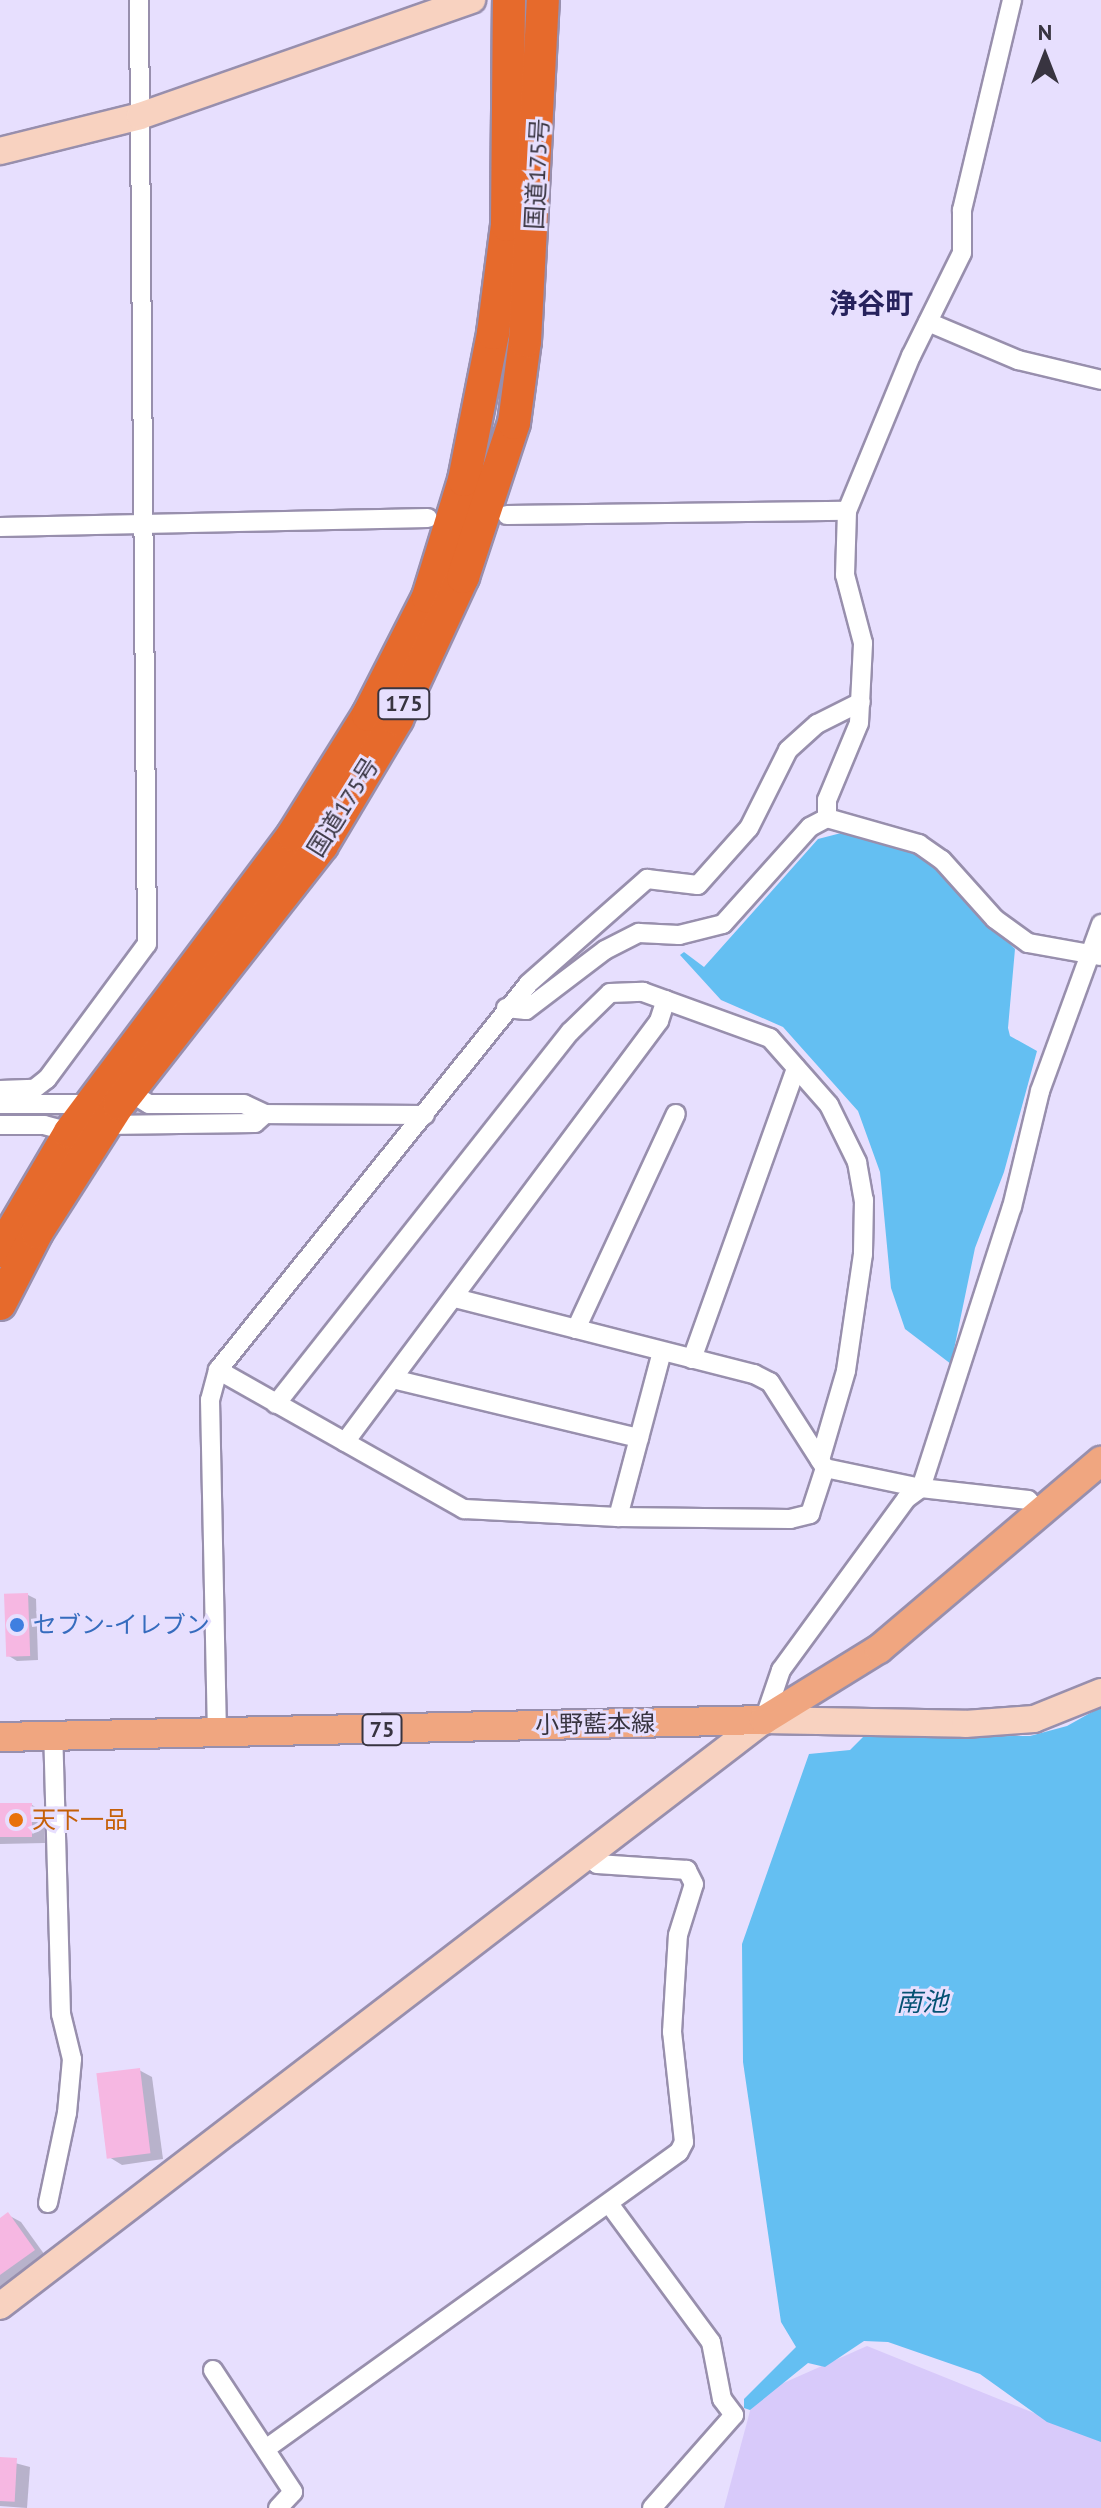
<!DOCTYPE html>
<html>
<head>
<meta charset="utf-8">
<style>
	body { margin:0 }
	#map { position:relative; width:1101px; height:2508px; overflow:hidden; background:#e7dffe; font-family:"PT Sans","Noto Sans JP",sans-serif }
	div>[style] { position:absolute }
	.green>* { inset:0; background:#d8cafa }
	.water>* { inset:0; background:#64bff2 }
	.shadow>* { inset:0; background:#0003 }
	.building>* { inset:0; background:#f6b7e2; transform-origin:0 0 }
	.street-tunnel>* { height:18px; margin-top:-9px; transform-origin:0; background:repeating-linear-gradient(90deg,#c4bdd8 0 18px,transparent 0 27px) }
	.roads { filter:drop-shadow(2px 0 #988fad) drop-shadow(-2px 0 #988fad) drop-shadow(0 2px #988fad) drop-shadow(0 -2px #988fad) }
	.street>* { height:18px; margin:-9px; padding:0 9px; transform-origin:9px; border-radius:9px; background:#fff }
	.secondary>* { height:26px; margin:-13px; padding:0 13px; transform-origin:13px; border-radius:13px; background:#f8d2c0 }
	.primary>* { height:28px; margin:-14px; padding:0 14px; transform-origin:14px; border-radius:14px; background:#f0a680 }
	.highway>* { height:32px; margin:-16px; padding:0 16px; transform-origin:16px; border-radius:16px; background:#e66a2c }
	.dots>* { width:22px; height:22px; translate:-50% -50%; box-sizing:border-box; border:4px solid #e7dffe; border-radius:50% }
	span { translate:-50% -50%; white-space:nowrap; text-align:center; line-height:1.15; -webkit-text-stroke:6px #e7dffe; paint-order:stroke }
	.shield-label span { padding:2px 6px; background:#e7dffe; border:2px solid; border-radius:6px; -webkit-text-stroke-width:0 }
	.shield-label { font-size:22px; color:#383440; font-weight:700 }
	.street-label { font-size:24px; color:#383440 }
	.shop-label { font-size:24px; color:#366cbe }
	.left { translate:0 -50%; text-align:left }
	.food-label { font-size:24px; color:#c56008 }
	.water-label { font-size:26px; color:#045173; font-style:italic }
	.quarter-label { font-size:28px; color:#26225c; font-weight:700 }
	.north { position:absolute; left:1005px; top:16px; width:80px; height:80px; -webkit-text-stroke:6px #e7dffe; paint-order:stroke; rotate:0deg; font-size:22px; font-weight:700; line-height:32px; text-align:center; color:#383440 }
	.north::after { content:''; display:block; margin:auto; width:28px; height:36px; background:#383440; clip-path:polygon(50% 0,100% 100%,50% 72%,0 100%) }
</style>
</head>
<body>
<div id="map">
	<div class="green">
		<i style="clip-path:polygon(867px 2346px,1101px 2440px,1101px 2508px,724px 2508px,754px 2396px)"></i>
	</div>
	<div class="water">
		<i style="clip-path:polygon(845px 832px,924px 857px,1015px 949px,1008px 1028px,1010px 1036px,1037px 1051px,1004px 1172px,975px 1248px,951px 1364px,905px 1329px,891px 1288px,880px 1172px,858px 1111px,783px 1027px,721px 1000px,680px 955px,684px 952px,704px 967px,818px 839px)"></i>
		<i style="clip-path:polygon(1101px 1707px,1101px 2442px,1047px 2422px,980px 2374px,888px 2342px,864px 2341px,825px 2367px,808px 2363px,750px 2410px,744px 2408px,744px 2399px,796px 2347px,781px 2322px,743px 2062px,742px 1944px,809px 1754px,850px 1750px,863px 1737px,1030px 1736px,1067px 1726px)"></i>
	</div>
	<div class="shadow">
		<i style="clip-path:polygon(28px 1595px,36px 1599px,38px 1660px,17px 1661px,9px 1656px)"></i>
		<i style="clip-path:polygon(0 1805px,32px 1805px,44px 1812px,45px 1843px,0 1844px)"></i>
		<i style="clip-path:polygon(139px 2070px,152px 2077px,163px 2159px,122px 2165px,109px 2157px)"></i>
		<i style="clip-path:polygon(8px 2215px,21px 2222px,47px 2258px,0 2290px,0 2221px)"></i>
		<i style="clip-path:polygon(0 2459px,30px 2467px,27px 2508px,0 2506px)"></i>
	</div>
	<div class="building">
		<i style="left:28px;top:1593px;width:63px;height:24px;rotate:88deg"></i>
		<i style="left:0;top:1803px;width:32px;height:34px"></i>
		<i style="left:140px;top:2068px;width:86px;height:44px;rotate:83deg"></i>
		<i style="clip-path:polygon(8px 2212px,35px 2250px,0 2275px,0 2218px)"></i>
		<i style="left:0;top:2457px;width:17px;height:44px;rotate:3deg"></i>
	</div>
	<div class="street-tunnel">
		<i style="left:51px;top:1115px;width:90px;rotate:-0.6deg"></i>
	</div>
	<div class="roads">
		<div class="street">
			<i style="left:928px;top:322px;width:98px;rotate:22.9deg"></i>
			<i style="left:1018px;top:360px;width:85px;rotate:13.5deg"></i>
			<i style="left:507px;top:515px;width:340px;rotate:-0.7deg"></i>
			<i style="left:0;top:527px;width:428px;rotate:-1.2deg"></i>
			<i style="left:827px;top:818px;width:18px;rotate:-90deg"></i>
			<i style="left:827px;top:800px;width:83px;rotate:-67.4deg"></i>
			<i style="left:859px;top:723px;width:80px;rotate:-87.1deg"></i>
			<i style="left:863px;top:643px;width:70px;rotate:-104.8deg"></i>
			<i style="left:845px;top:575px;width:64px;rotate:-88.2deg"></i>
			<i style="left:847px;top:511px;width:168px;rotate:-67.6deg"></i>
			<i style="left:911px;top:356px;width:115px;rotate:-63.7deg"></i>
			<i style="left:962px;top:253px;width:43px;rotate:-90deg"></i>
			<i style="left:962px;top:210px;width:216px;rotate:-76.6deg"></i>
			<i style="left:506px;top:1008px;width:20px;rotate:6deg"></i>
			<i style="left:526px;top:1010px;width:99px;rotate:-37.2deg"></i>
			<i style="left:605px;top:950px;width:38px;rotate:-27deg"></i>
			<i style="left:639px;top:933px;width:40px;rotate:2.9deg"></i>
			<i style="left:679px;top:935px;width:45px;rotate:-14deg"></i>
			<i style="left:723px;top:924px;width:130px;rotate:-48.1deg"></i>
			<i style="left:810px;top:827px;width:19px;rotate:-28deg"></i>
			<i style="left:827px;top:818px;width:96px;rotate:15.8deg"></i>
			<i style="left:919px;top:844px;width:28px;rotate:35deg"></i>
			<i style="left:942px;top:860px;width:79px;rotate:48.1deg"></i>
			<i style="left:995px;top:919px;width:41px;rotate:36deg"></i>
			<i style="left:1028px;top:943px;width:74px;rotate:10.1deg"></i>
			<i style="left:0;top:1090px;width:34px;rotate:-2deg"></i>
			<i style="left:34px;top:1089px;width:16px;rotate:-38deg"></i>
			<i style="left:47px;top:1079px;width:168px;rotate:-53.5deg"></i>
			<i style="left:147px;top:944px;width:944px;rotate:-90.49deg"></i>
			<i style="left:0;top:1104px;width:91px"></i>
			<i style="left:256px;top:1114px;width:169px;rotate:0.3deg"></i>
			<i style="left:0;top:1125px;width:44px"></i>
			<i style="left:44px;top:1125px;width:27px;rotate:15deg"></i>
			<i style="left:105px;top:1125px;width:150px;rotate:-0.8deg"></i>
			<i style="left:255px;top:1123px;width:13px;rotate:-42deg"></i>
			<i style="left:265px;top:1114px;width:23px;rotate:-155deg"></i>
			<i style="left:244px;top:1104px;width:95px;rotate:180deg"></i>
			<i style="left:149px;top:1104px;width:23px;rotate:-149deg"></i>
			<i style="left:455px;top:1298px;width:309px;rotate:14.3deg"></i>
			<i style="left:754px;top:1374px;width:18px;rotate:27deg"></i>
			<i style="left:770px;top:1382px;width:102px;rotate:57.4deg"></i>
			<i style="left:825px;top:1468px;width:98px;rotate:11.8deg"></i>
			<i style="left:921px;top:1488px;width:108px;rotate:6.4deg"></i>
			<i style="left:1028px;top:1500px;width:18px;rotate:45deg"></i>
			<i style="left:576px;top:1329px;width:237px;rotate:-65.1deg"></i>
			<i style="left:692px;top:1359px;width:309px;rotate:-70.3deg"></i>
			<i style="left:218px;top:1370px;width:283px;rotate:29.5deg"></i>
			<i style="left:464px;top:1509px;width:154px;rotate:3deg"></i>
			<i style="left:618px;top:1517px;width:171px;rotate:-75.1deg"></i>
			<i style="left:393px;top:1379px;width:253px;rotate:13.5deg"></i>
			<i style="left:276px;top:1404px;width:474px;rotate:-51.7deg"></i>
			<i style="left:570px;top:1032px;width:56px;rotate:-44.3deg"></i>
			<i style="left:610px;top:993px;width:33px;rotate:-2deg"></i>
			<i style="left:643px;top:992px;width:135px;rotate:19.9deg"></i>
			<i style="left:770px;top:1038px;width:89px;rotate:48.6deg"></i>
			<i style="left:829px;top:1105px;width:64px;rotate:63.8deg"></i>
			<i style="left:857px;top:1162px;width:39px;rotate:80deg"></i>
			<i style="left:864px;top:1200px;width:54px;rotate:91.1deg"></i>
			<i style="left:863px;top:1254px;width:118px;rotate:98.3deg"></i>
			<i style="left:846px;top:1371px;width:93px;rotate:106.3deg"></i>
			<i style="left:345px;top:1442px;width:525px;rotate:-53.28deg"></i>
			<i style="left:659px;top:1021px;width:22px;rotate:-72deg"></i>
			<i style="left:618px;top:1517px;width:172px;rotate:0.7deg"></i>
			<i style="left:790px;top:1519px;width:21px;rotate:-14deg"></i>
			<i style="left:810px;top:1514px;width:48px;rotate:-71.9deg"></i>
			<i style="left:764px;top:1720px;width:53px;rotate:-71.2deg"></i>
			<i style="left:781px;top:1670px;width:212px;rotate:-53.8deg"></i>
			<i style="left:906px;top:1499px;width:19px;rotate:-36deg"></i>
			<i style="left:921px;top:1488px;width:295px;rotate:-72.1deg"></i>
			<i style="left:1012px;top:1207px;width:119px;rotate:-76.4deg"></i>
			<i style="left:1040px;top:1091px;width:178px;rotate:-69.9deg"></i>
			<i style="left:217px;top:1734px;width:334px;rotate:-91.2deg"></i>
			<i style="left:210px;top:1400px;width:31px;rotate:-75deg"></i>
			<i style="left:218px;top:1370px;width:495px;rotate:-51.2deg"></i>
			<i style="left:528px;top:984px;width:159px;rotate:-41.4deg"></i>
			<i style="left:647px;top:879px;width:51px;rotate:6.7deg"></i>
			<i style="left:698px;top:885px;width:76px;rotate:-48.2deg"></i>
			<i style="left:749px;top:828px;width:87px;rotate:-63.4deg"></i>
			<i style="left:788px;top:750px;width:39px;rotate:-42deg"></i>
			<i style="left:817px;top:724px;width:49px;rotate:-26.6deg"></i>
			<i style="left:48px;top:2203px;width:92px;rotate:-78.1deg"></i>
			<i style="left:67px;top:2113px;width:54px;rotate:-84.7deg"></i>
			<i style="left:72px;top:2059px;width:46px;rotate:-103.7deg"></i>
			<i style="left:61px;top:2014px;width:278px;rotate:-91.6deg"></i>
			<i style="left:610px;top:2205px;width:170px;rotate:53.6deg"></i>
			<i style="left:711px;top:2342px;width:58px;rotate:79.1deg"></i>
			<i style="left:722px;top:2399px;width:20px;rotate:53deg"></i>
			<i style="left:734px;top:2415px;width:124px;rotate:131.4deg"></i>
			<i style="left:213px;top:2370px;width:146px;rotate:56.7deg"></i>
			<i style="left:293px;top:2492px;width:22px;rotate:133deg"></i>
			<i style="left:267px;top:2448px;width:507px;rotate:-35.7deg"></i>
			<i style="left:679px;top:2152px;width:11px;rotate:-63deg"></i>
			<i style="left:684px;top:2142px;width:111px;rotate:-96.2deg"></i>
			<i style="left:672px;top:2032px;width:97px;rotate:-86.5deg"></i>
			<i style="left:678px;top:1935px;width:53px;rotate:-72.6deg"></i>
			<i style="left:694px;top:1884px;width:16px;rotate:-117deg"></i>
			<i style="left:687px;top:1870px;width:90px;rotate:-176.2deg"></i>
			<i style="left:597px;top:1864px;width:11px;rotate:-135deg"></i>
		</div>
		<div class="secondary">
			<i style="left:0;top:151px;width:144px;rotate:-14deg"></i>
			<i style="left:140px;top:116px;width:352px;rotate:-19.3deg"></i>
			<i style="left:0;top:2306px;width:963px;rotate:-37.49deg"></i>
			<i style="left:764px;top:1720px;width:201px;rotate:1.1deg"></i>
			<i style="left:965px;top:1724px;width:69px;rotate:-4.1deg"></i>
			<i style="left:1034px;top:1719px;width:72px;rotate:-21.9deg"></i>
		</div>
		<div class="primary">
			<i style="left:0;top:1737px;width:764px;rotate:-1.27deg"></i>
			<i style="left:764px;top:1720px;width:135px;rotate:-31.7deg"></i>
			<i style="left:879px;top:1649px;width:291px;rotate:-40.3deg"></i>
		</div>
		<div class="highway">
			<i style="left:0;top:1251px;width:138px;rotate:-59.5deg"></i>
			<i style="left:70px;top:1132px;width:371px;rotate:-53.1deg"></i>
			<i style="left:293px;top:835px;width:142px;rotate:-58deg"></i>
			<i style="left:368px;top:715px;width:132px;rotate:-63deg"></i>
			<i style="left:428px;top:597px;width:122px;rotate:-72.9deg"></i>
			<i style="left:464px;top:480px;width:150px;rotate:-78.8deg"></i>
			<i style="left:493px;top:333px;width:109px;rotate:-82.6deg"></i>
			<i style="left:507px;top:225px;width:225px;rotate:-89.5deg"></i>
			<i style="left:0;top:1304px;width:81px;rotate:-62.8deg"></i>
			<i style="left:37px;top:1232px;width:152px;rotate:-57.4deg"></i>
			<i style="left:119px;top:1104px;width:329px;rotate:-51.9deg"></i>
			<i style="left:322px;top:845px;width:147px;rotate:-59.2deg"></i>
			<i style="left:397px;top:719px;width:157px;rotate:-65.1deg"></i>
			<i style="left:463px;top:577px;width:162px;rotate:-71.7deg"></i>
			<i style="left:514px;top:423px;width:83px;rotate:-82.4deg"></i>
			<i style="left:525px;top:341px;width:341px;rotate:-87deg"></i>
		</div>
	</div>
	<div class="dots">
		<i style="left:17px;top:1625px;background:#3f7fe0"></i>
		<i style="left:16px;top:1820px;background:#e8710a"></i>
	</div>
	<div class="shield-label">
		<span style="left:404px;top:704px">175</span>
		<span style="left:382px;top:1730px">75</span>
	</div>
	<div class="street-label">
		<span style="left:537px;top:174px;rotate:-87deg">国道175号</span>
		<span style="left:343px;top:807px;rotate:-58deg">国道175号</span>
		<span style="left:595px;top:1724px;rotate:-1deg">小野藍本線</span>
	</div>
	<div class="shop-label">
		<span class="left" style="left:33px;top:1625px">セブン-イレブン</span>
	</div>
	<div class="food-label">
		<span class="left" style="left:32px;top:1820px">天下一品</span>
	</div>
	<div class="water-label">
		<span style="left:922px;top:2002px">南池</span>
	</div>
	<div class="quarter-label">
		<span style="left:871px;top:303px">浄谷町</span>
	</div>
	<div class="north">N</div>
</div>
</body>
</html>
